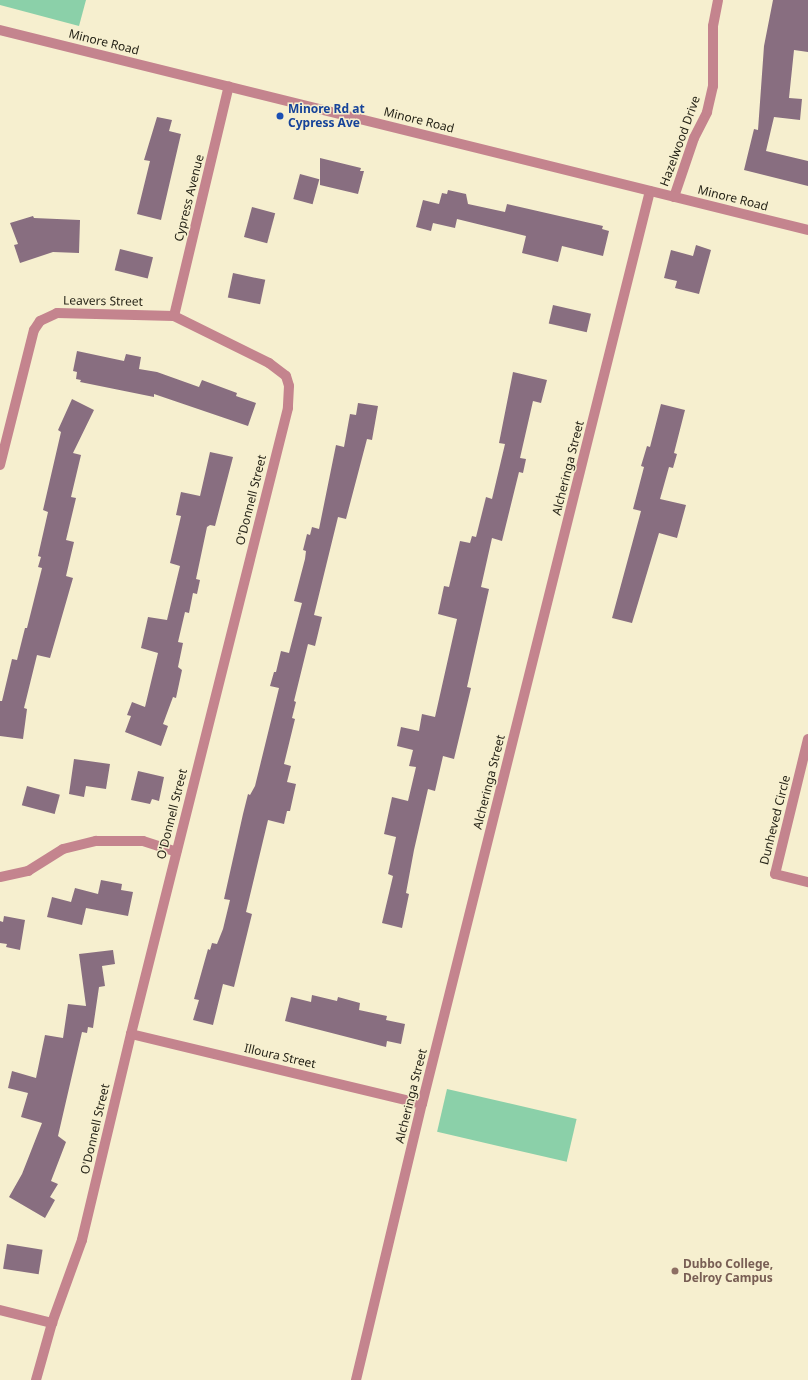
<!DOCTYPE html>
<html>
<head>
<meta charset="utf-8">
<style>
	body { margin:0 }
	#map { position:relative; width:808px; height:1380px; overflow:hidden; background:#f6efcf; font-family:"Noto Sans",sans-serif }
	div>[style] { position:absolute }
	.green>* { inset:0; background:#8bd0a9; transform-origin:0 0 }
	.building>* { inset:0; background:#886e80; transform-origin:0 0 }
	.minor>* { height:10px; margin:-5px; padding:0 5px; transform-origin:5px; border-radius:5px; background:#c4848e }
	.tertiary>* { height:10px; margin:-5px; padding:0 5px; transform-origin:5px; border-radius:5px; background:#c4848e }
	.dots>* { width:11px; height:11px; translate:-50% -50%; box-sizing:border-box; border:2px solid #f6efcf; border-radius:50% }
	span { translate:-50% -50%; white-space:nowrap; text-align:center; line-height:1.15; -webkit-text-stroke:3px #f6efcf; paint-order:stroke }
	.street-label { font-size:12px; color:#262418 }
	.transit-label { font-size:12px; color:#164399; font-weight:700 }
	.left { translate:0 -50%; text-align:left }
	.education-label { font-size:12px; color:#785e54; font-weight:700 }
</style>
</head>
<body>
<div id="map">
	<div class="green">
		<i style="clip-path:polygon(0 0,86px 0,79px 26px,0 5px)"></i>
		<i style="left:447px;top:1089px;width:133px;height:44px;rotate:13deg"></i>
	</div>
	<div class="building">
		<i style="clip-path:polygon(773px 0,808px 0,808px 52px,794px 50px,789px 98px,802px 99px,800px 120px,774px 117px,766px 151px,808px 161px,808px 186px,744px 170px,754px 129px,758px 130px,764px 46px)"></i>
		<i style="clip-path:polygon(157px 117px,172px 120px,169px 131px,181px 134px,161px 220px,137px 214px,150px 161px,144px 160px)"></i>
		<i style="clip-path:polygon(320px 158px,361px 168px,360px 171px,364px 171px,358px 194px,320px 185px)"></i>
		<i style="left:300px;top:174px;width:20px;height:26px;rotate:15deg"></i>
		<i style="clip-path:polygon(448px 190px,466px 194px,468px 204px,505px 212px,507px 204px,603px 226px,602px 229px,609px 231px,603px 256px,562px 246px,558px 262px,522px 253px,526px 236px,457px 219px,455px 228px,433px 223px,431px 231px,416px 227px,423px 200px,439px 204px,442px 193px,447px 194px)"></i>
		<i style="left:252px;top:207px;width:24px;height:31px;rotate:15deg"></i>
		<i style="clip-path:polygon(33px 216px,34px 218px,80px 220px,79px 253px,53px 252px,20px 263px,14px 245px,18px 244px,10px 223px)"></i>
		<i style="clip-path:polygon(696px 245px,711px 250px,699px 294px,675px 288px,677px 281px,664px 278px,671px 250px,693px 256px)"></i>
		<i style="left:120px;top:249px;width:34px;height:22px;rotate:14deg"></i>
		<i style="left:233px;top:273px;width:33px;height:25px;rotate:12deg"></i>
		<i style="left:553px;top:305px;width:39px;height:19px;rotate:13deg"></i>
		<i style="clip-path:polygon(77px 351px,124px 361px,126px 354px,141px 357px,139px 369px,157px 372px,199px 387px,202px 380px,237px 393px,236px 396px,256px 403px,248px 426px,154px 394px,154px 397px,80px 382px,81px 380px,76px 379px,77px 372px,73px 371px)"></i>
		<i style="clip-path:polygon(513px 372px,547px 380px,541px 403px,533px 401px,520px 458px,526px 459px,523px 473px,519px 472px,502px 541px,492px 538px,481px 587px,489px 589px,467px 687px,471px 688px,454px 759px,443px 756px,435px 791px,428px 789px,414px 850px,406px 893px,409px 894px,402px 928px,382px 923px,393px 876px,388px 874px,396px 837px,384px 834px,392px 797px,408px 801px,416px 767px,409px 766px,413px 750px,397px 746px,401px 727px,419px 731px,422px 714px,435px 717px,457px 619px,438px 614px,444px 586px,449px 587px,460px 541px,470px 543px,472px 536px,476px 537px,486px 497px,492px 499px,505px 444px,499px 443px)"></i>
		<i style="clip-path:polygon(72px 399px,94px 410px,73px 453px,81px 455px,71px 497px,76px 498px,66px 540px,74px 542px,66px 576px,73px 578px,50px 658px,37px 655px,24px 708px,27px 709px,23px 739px,0 736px,0 701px,2px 701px,12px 659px,17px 660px,25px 628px,27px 628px,42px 568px,38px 567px,41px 557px,38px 556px,48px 512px,43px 510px,61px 432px,58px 430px)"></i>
		<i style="clip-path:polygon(358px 403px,378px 406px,372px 440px,367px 439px,346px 519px,338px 517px,314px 615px,322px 617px,315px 646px,308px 644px,294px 701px,296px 702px,292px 718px,295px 719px,284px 764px,291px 766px,287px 782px,296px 784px,290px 811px,287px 811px,284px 824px,268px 820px,246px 912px,252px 914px,234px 987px,223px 984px,213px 1025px,193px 1020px,199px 1000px,194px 999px,208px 949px,210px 950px,212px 943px,217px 944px,223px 929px,230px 900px,224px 899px,243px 814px,248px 794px,250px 795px,255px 786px,279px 688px,270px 686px,274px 672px,276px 672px,281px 651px,289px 653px,302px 603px,294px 601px,305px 559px,306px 551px,303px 550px,307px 534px,310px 535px,312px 527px,319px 529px,336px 445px,344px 447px,350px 414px,356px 415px)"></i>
		<i style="clip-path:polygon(661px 404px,685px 410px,674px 453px,677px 454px,673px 468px,669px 467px,660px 499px,686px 505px,677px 538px,659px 533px,632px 623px,612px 618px,641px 511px,633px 509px,644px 467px,641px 466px,647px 446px,650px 447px)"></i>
		<i style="clip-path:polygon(210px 452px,233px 457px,215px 526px,210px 525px,207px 527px,196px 579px,200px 580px,197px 594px,193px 593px,189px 613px,185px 612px,178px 642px,183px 643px,178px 667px,182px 670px,176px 698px,173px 697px,163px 724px,168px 726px,161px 746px,125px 732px,131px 716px,127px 715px,132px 702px,145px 707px,158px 653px,141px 648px,148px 617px,167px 620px,180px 566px,170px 563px,181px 516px,176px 515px,181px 492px,200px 496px)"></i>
		<i style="clip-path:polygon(74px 759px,110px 764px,106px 789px,86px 786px,84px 797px,69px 794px)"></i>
		<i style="clip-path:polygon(138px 771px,164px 777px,159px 801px,152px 799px,150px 804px,131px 800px)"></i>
		<i style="left:27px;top:786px;width:34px;height:20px;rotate:15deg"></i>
		<i style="clip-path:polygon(101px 880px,122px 884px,121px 890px,133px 892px,128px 916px,86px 908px,82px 925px,47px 917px,52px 897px,71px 902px,75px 888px,98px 894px)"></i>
		<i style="clip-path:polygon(4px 916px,25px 920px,20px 950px,6px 947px,7px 944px,0 943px,0 921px,3px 922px)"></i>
		<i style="clip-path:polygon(113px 950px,115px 964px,102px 966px,105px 986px,99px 987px,93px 1028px,88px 1027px,87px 1033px,82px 1032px,58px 1136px,66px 1142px,51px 1181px,58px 1184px,50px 1197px,55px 1200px,45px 1218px,9px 1197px,22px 1174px,42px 1123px,21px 1117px,28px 1093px,8px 1088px,12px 1071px,36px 1078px,45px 1035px,63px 1038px,68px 1004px,86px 1006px,79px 954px)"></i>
		<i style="clip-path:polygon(312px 995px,337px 1001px,338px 997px,360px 1003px,359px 1010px,387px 1016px,386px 1020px,405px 1024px,401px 1044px,387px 1041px,386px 1047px,285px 1021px,291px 997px,311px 1002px)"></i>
		<i style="left:7px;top:1244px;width:36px;height:25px;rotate:9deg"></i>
	</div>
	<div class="minor">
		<i style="left:674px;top:197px;width:62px;rotate:-71.3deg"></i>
		<i style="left:694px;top:138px;width:29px;rotate:-63deg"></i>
		<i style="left:707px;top:112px;width:27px;rotate:-77deg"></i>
		<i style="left:713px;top:86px;width:60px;rotate:-90deg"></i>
		<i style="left:713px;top:26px;width:26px;rotate:-79deg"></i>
		<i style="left:174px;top:316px;width:236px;rotate:-76.6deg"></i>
		<i style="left:0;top:465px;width:139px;rotate:-75.9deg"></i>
		<i style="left:34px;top:330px;width:11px;rotate:-56deg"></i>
		<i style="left:40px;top:321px;width:19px;rotate:-25deg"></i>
		<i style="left:57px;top:313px;width:117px;rotate:1.5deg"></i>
		<i style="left:174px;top:316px;width:106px;rotate:26.3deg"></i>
		<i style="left:269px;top:363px;width:21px;rotate:37deg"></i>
		<i style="left:286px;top:376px;width:10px;rotate:73deg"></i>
		<i style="left:289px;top:386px;width:22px;rotate:93deg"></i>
		<i style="left:288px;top:408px;width:645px;rotate:104.08deg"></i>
		<i style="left:131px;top:1034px;width:212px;rotate:103.4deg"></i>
		<i style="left:82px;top:1240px;width:88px;rotate:109.9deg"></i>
		<i style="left:52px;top:1323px;width:59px;rotate:105.7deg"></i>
		<i style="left:808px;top:739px;width:139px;rotate:103.7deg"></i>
		<i style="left:775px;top:874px;width:34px;rotate:14deg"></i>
		<i style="left:0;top:877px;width:29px;rotate:-12deg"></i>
		<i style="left:28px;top:871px;width:41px;rotate:-32.2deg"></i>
		<i style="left:63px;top:849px;width:34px;rotate:-14deg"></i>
		<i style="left:96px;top:841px;width:47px"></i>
		<i style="left:143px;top:841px;width:35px;rotate:18deg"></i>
		<i style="left:131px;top:1034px;width:299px;rotate:13.5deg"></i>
		<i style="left:0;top:1310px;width:54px;rotate:14deg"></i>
		<i style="left:356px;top:1380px;width:284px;rotate:-76.6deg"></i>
		<i style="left:422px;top:1104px;width:941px;rotate:-75.98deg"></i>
	</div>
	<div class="tertiary">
		<i style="left:0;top:30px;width:832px;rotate:13.9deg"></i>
	</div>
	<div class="dots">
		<i style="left:280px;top:116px;background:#1a4fb4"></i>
		<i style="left:675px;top:1271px;background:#8d6e63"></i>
	</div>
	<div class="street-label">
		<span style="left:104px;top:42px;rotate:14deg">Minore Road</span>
		<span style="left:419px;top:120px;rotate:14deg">Minore Road</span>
		<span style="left:680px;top:141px;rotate:-70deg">Hazelwood Drive</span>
		<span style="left:189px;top:198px;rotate:-76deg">Cypress Avenue</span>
		<span style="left:733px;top:198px;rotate:14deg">Minore Road</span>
		<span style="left:103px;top:301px;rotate:1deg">Leavers Street</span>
		<span style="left:568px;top:468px;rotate:-76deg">Alcheringa Street</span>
		<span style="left:251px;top:500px;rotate:-76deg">O'Donnell Street</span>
		<span style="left:489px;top:782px;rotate:-76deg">Alcheringa Street</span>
		<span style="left:172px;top:814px;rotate:-76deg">O'Donnell Street</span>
		<span style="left:775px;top:820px;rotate:-76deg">Dunheved Circle</span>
		<span style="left:280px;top:1056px;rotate:13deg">Illoura Street</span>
		<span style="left:411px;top:1096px;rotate:-76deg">Alcheringa Street</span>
		<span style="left:95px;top:1129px;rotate:-77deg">O'Donnell Street</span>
	</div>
	<div class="transit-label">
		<span class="left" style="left:288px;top:116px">Minore Rd at<br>Cypress Ave</span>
	</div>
	<div class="education-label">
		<span class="left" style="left:683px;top:1271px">Dubbo College,<br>Delroy Campus</span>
	</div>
</div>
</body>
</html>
